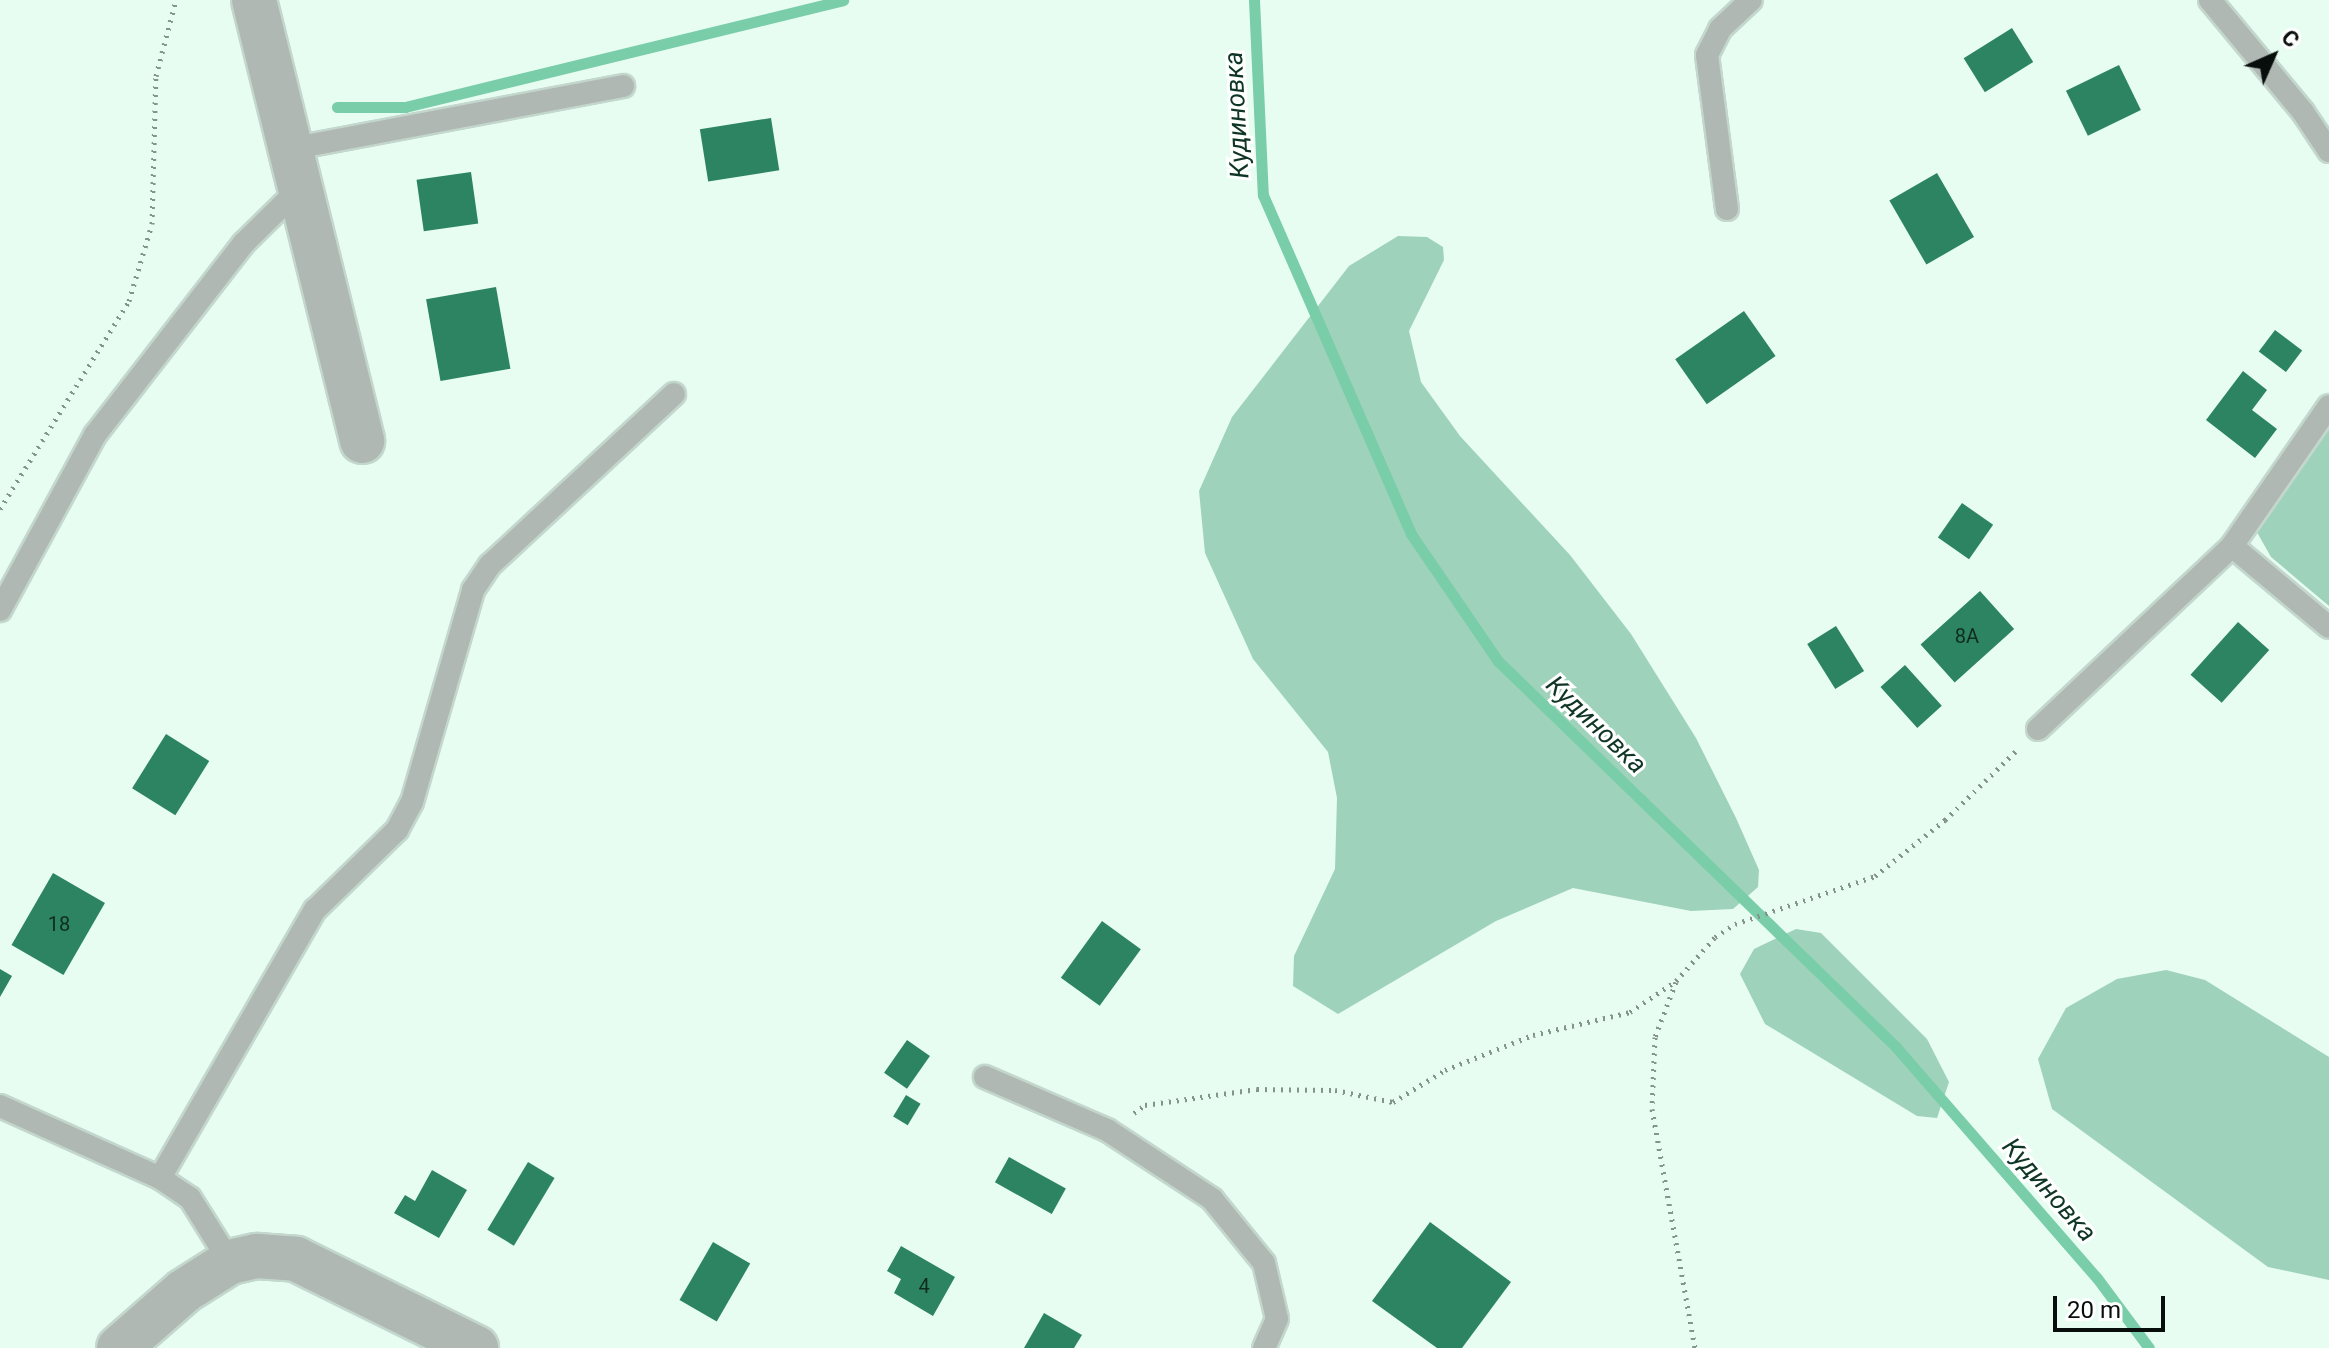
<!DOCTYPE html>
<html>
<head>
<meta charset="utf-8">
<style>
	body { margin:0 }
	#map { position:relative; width:2329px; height:1348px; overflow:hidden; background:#e7fdf2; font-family:Roboto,sans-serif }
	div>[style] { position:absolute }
	.green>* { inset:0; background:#9fd2ba }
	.stream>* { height:11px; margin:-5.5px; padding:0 5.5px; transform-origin:5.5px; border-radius:5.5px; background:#79cda8 }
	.building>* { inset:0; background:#2d8463; transform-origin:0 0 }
	.path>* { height:5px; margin-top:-2.5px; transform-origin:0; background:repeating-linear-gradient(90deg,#84938c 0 2px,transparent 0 8px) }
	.roads { filter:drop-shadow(2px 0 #c3d7cd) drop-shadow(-2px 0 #c3d7cd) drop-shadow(0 2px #c3d7cd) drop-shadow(0 -2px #c3d7cd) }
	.service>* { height:22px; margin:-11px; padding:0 11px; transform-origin:11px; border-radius:11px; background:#afb8b3 }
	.minor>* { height:44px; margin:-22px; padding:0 22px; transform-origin:22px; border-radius:22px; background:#afb8b3 }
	span { translate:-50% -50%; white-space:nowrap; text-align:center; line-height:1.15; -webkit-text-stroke:6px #fff; paint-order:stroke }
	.number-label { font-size:20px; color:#102c21 }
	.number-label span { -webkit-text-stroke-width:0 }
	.water-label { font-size:26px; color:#0f3526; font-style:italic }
	.north { position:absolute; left:2233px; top:16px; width:80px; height:80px; -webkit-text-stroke:6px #fff; paint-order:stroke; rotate:45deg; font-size:22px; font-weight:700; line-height:32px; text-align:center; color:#070e0b }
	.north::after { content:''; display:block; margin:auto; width:28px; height:36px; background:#070e0b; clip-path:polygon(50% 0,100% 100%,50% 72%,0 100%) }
	.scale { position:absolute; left:2053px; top:1296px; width:112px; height:36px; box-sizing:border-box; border:4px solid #070e0b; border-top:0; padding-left:10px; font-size:24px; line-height:28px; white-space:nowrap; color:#070e0b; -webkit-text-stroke:6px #fff; paint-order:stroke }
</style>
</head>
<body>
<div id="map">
	<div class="green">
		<i style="clip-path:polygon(1398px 236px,1427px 237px,1443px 247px,1444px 260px,1409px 331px,1421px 382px,1460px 436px,1570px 555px,1631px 634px,1696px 738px,1736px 818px,1759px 870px,1758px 887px,1733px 909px,1691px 911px,1573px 888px,1496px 921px,1338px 1014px,1293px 986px,1294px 956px,1335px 869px,1337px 798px,1328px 752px,1253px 659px,1205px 553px,1199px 491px,1232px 417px,1349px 266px)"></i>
		<i style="clip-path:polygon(2329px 429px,2329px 606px,2271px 557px,2254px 527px)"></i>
		<i style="clip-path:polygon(1796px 929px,1821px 933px,1927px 1039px,1949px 1082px,1937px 1118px,1917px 1116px,1765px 1024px,1740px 974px,1754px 949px)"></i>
		<i style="clip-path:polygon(2166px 970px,2205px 980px,2329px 1057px,2329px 1280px,2268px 1267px,2052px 1109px,2038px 1059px,2066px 1008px,2117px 979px)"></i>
	</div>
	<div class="stream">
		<i style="left:1254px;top:0;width:195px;rotate:87.4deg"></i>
		<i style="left:1263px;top:195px;width:370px;rotate:66.4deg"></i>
		<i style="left:1411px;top:534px;width:154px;rotate:55.6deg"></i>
		<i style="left:1498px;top:661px;width:554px;rotate:44.12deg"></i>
		<i style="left:1896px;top:1047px;width:306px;rotate:49deg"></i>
		<i style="left:2097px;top:1278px;width:87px;rotate:53.4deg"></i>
		<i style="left:337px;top:107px;width:68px"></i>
		<i style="left:405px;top:107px;width:451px;rotate:-13.7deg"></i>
	</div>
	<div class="building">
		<i style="left:2012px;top:28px;width:40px;height:57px;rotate:58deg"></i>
		<i style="left:2119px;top:65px;width:50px;height:59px;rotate:64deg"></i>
		<i style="left:771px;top:118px;width:53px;height:72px;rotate:81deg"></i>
		<i style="left:471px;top:172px;width:52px;height:55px;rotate:82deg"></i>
		<i style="left:1937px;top:173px;width:74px;height:55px;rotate:60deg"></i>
		<i style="left:496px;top:287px;width:83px;height:71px;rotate:80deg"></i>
		<i style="left:1744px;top:311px;width:55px;height:84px;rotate:55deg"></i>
		<i style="left:2275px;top:330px;width:34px;height:27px;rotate:37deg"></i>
		<i style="clip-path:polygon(2243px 371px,2267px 390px,2252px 410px,2277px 429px,2255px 458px,2206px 420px)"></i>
		<i style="left:1962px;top:503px;width:38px;height:42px;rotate:35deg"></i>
		<i style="left:1980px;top:591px;width:51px;height:80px;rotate:48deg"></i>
		<i style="left:2238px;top:622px;width:42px;height:71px;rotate:42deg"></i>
		<i style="left:1836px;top:626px;width:53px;height:34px;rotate:58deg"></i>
		<i style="left:1905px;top:665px;width:55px;height:33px;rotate:48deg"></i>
		<i style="left:166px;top:734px;width:51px;height:64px;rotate:32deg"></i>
		<i style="left:53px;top:873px;width:60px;height:83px;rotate:30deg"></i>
		<i style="left:1102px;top:921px;width:48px;height:70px;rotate:36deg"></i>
		<i style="clip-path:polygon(0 969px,12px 976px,0 997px)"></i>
		<i style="left:907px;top:1040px;width:28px;height:40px;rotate:35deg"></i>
		<i style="left:906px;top:1095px;width:17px;height:25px;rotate:31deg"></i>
		<i style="left:1009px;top:1157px;width:65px;height:29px;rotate:29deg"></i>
		<i style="left:528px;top:1162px;width:31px;height:79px;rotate:31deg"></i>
		<i style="clip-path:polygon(432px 1170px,467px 1190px,439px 1238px,394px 1213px,405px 1195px,415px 1201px)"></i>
		<i style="clip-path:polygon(1430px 1222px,1511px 1282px,1462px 1348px,1437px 1348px,1372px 1301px)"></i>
		<i style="left:713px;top:1242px;width:43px;height:67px;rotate:30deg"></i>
		<i style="clip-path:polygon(901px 1246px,955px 1277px,933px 1316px,894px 1293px,901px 1279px,887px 1271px)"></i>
		<i style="clip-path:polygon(1044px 1313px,1082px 1335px,1074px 1348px,1024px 1348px)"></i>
	</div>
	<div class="path">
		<i style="left:0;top:509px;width:245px;rotate:-58.2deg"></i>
		<i style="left:129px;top:301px;width:80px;rotate:-73.4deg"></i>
		<i style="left:152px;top:224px;width:148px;rotate:-88.5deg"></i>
		<i style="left:156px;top:76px;width:79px;rotate:-75.3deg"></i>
		<i style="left:1676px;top:982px;width:59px;rotate:110.9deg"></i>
		<i style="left:1655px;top:1037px;width:72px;rotate:92.4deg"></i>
		<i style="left:1652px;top:1109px;width:243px;rotate:79.8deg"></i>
		<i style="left:1134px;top:1113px;width:14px;rotate:-36deg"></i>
		<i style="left:1145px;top:1105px;width:113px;rotate:-8.1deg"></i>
		<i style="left:1257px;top:1089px;width:78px;rotate:0.7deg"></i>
		<i style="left:1335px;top:1090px;width:59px;rotate:11.7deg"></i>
		<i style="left:1393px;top:1102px;width:61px;rotate:-31.6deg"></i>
		<i style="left:1445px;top:1070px;width:95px;rotate:-21.7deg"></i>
		<i style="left:1533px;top:1035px;width:100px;rotate:-13.3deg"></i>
		<i style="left:1630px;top:1012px;width:55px;rotate:-34deg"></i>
		<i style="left:1676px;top:981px;width:59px;rotate:-48.4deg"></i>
		<i style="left:1715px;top:937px;width:24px;rotate:-33deg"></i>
		<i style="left:1735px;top:924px;width:148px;rotate:-18.9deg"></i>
		<i style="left:1875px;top:876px;width:90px;rotate:-38.7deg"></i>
		<i style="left:1945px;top:820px;width:102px;rotate:-44.2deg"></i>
	</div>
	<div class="roads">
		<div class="service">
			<i style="left:2210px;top:0;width:146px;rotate:50.3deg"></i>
			<i style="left:2303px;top:112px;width:47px;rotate:56.3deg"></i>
			<i style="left:290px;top:149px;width:339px;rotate:-10.7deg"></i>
			<i style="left:1727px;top:209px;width:155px;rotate:-97.4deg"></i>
			<i style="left:1707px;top:55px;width:29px;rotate:-63deg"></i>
			<i style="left:1720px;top:29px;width:42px;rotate:-43.1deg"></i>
			<i style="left:2232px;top:546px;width:126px;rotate:39.9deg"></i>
			<i style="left:0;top:610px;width:199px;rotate:-61.5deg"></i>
			<i style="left:95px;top:435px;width:242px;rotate:-52.2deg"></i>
			<i style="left:243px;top:244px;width:81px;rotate:-44.5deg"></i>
			<i style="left:2038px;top:729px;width:267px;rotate:-43.3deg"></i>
			<i style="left:2232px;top:546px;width:170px;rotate:-55.3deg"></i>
			<i style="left:985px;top:1077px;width:133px;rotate:23.5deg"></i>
			<i style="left:1107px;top:1130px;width:126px;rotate:33.3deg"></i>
			<i style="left:1212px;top:1199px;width:82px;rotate:50.9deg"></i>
			<i style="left:1264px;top:1263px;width:57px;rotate:76.9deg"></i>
			<i style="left:1277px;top:1319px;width:32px;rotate:114deg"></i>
			<i style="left:0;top:1106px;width:175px;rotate:24.2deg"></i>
			<i style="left:160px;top:1178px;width:36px;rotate:34deg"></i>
			<i style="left:190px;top:1198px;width:75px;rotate:58deg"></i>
			<i style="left:160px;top:1178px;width:310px;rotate:-60deg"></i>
			<i style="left:315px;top:910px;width:115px;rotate:-44.3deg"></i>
			<i style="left:397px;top:830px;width:32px;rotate:-62deg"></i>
			<i style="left:412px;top:802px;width:221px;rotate:-73.9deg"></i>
			<i style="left:473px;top:590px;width:30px;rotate:-56deg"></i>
			<i style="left:490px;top:565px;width:251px;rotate:-42.9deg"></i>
		</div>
		<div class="minor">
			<i style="left:254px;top:0;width:454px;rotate:76.2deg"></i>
			<i style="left:119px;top:1348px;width:86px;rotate:-41.2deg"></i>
			<i style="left:184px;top:1291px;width:54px;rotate:-32.2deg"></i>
			<i style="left:230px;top:1262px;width:28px;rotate:-13deg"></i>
			<i style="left:257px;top:1256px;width:39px;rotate:4deg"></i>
			<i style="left:296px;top:1259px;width:201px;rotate:26.3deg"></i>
		</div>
	</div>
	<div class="number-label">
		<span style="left:1967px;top:636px">8А</span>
		<span style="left:59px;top:924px">18</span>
		<span style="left:924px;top:1286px">4</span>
	</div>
	<div class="water-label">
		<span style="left:1237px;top:115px;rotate:-93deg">Кудиновка</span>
		<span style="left:1596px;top:725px;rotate:44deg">Кудиновка</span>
		<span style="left:2049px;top:1190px;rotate:49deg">Кудиновка</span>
	</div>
	<div class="north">С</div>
	<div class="scale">20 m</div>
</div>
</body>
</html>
